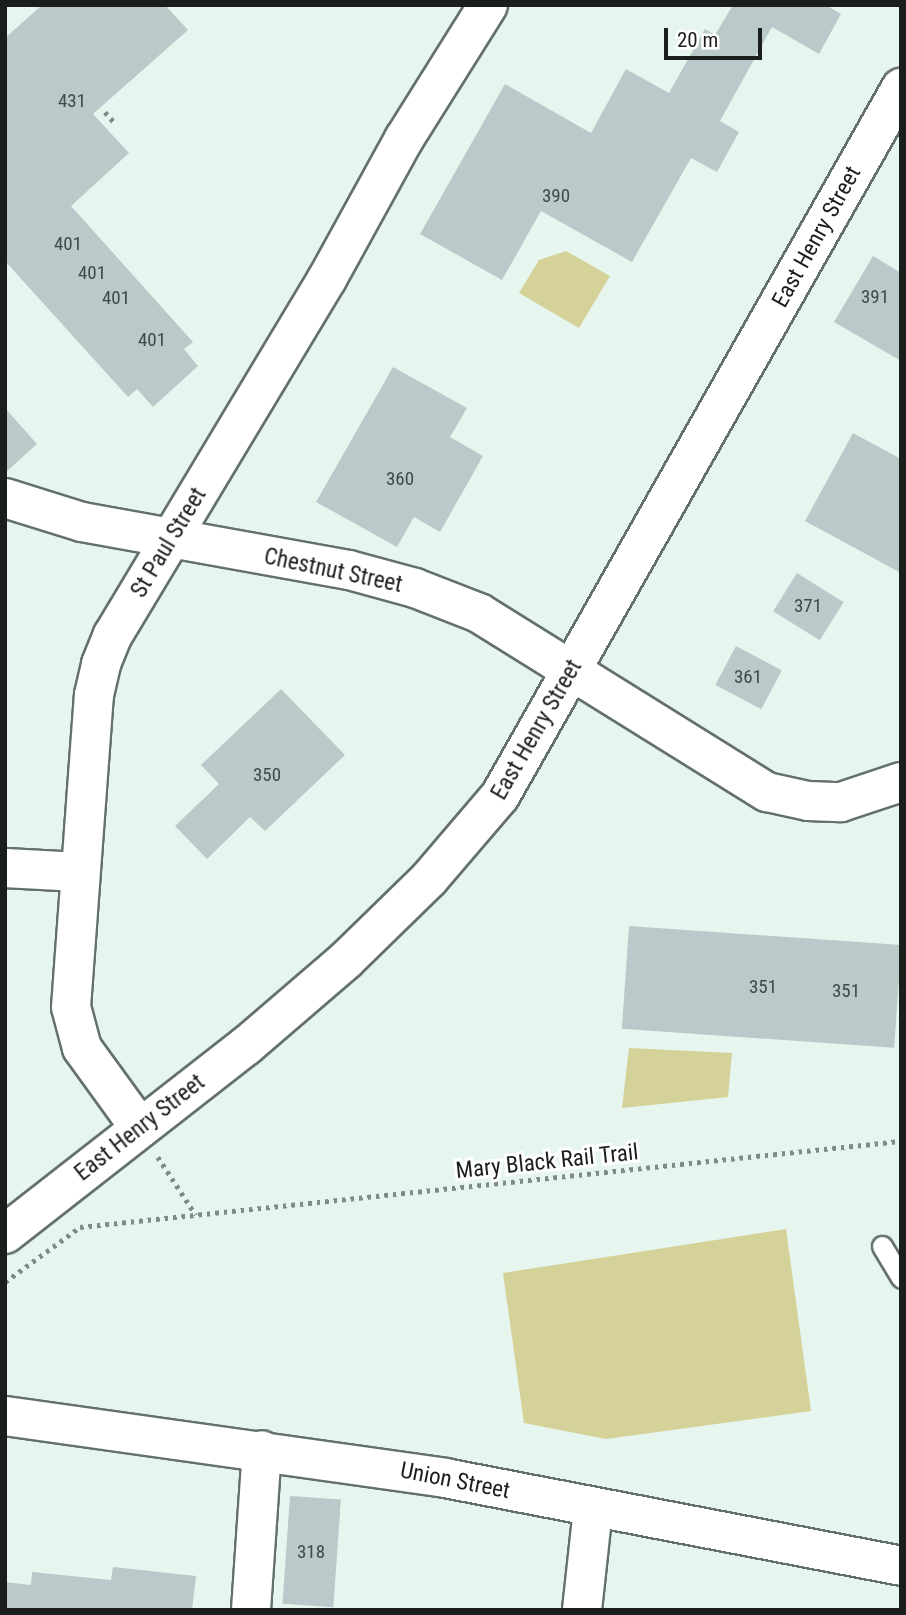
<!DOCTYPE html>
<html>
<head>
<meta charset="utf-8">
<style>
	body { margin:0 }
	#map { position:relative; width:906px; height:1615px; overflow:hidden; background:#e6f5ee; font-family:"Roboto Condensed",sans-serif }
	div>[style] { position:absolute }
	.green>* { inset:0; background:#d4d299 }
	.building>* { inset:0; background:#bacaca; transform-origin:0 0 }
	.path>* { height:4.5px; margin-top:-2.25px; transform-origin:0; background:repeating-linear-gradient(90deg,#808a86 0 3.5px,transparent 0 8.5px) }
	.roads { filter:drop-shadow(2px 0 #64716b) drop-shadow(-2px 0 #64716b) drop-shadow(0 2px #64716b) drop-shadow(0 -2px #64716b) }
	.lane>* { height:19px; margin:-9.5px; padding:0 9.5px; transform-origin:9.5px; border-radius:9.5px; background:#fff }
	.street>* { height:38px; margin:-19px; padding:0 19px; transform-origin:19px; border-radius:19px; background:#fff }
	.secondary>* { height:38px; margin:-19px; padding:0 19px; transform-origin:19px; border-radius:19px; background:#fff }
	span { translate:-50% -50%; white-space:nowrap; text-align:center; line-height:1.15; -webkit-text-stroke:6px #fff; paint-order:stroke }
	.number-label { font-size:19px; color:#424a48 }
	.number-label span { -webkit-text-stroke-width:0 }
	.street-label { font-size:23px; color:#1a1f1d }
	.frame { position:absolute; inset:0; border:7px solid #1a1f1d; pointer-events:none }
	.scale { position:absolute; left:664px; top:28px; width:98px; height:32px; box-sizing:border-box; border:4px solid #1a1f1d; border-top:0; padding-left:9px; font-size:21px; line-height:24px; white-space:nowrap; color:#1a1f1d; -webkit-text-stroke:5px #fff; paint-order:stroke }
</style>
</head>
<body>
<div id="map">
	<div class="green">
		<i style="clip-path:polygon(566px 251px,610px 276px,579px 328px,519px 293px,539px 260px)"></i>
		<i style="clip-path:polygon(629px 1048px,732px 1053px,728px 1097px,622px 1108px)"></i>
		<i style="clip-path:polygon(786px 1229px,811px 1411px,606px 1439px,524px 1423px,503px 1273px)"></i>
	</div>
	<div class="building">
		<i style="clip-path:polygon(42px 5px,165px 5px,188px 30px,93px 114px,129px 153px,71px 206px,193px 342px,184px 349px,198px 366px,153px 407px,137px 389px,128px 397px,5px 261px,5px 38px)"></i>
		<i style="clip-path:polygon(733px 5px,826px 5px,841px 14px,819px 54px,772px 27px,720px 121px,739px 132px,717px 172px,691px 158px,632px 262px,541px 211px,502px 280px,420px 234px,505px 84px,591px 133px,626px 69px,669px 93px,705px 29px,715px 35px)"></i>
		<i style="clip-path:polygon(873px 256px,901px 273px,901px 361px,834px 322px)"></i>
		<i style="clip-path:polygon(393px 367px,467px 408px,450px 437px,483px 456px,440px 532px,414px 517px,397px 547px,316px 502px)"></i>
		<i style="clip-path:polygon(5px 408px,37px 444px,5px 473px)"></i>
		<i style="clip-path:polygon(853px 433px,901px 459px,901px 573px,805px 521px)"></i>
		<i style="left:797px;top:573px;width:55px;height:45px;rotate:32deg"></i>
		<i style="left:736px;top:646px;width:52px;height:44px;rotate:28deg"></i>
		<i style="clip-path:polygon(281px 689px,345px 755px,265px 831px,250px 817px,207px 859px,175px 826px,219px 784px,201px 765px)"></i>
		<i style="left:629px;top:926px;width:273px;height:103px;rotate:4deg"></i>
		<i style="left:290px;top:1496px;width:51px;height:108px;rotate:4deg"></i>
		<i style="clip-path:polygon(113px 1567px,196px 1576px,192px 1610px,5px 1610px,5px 1582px,31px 1585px,32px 1572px,111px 1580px)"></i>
	</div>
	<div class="path">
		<i style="left:105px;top:112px;width:15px;rotate:48deg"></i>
		<i style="left:158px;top:1157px;width:69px;rotate:56.8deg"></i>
		<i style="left:5px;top:1282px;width:93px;rotate:-36.3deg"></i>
		<i style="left:80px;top:1227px;width:825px;rotate:-5.98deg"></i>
	</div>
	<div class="roads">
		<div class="lane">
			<i style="left:882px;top:1246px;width:37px;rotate:59deg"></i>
		</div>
		<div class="street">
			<i style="left:5px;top:498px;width:81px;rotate:17.3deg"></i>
			<i style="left:82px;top:522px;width:271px;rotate:10.2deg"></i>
			<i style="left:349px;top:570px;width:68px;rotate:15.3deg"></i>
			<i style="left:415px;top:588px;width:69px;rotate:21.3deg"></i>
			<i style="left:479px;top:613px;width:339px;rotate:31.9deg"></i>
			<i style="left:767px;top:792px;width:42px;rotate:12.4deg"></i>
			<i style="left:808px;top:801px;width:33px;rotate:2deg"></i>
			<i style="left:841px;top:802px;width:63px;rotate:-18.4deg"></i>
			<i style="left:5px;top:868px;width:74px;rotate:3.1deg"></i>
			<i style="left:140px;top:1128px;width:99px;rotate:-125.9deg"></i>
			<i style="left:82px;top:1048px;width:42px;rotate:-105deg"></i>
			<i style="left:71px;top:1007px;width:313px;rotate:-85.8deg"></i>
			<i style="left:94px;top:695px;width:32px;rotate:-77deg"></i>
			<i style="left:101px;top:664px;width:31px;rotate:-68deg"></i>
			<i style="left:113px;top:635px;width:415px;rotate:-59deg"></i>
			<i style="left:327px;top:279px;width:160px;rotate:-61.2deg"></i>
			<i style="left:404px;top:139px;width:158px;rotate:-57.9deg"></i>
			<i style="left:251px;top:1610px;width:160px;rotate:-86.1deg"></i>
			<i style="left:582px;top:1610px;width:102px;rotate:-83.8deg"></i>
		</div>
		<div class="secondary">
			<i style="left:5px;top:1234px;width:306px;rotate:-38deg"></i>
			<i style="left:246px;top:1046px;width:132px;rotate:-40.7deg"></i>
			<i style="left:346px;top:960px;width:116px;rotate:-44.3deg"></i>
			<i style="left:429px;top:879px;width:109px;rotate:-49.5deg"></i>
			<i style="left:500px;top:796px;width:814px;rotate:-60.47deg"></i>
			<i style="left:5px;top:1416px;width:444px;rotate:8deg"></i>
			<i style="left:445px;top:1478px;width:464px;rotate:10.9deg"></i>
		</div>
	</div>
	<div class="number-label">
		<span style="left:72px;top:101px">431</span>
		<span style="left:556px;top:196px">390</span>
		<span style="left:68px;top:244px">401</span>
		<span style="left:92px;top:273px">401</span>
		<span style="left:875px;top:297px">391</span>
		<span style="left:116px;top:298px">401</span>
		<span style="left:152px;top:340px">401</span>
		<span style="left:400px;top:479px">360</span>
		<span style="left:808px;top:606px">371</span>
		<span style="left:748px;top:677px">361</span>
		<span style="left:267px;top:775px">350</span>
		<span style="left:763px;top:987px">351</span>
		<span style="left:846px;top:991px">351</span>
		<span style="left:311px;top:1552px">318</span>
	</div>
	<div class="street-label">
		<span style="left:817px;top:237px;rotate:-61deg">East Henry Street</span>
		<span style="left:169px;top:543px;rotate:-59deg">St Paul Street</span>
		<span style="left:333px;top:571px;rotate:12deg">Chestnut Street</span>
		<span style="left:537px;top:730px;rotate:-60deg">East Henry Street</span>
		<span style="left:140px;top:1128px;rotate:-38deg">East Henry Street</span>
		<span style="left:547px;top:1162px;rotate:-6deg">Mary Black Rail Trail</span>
		<span style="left:455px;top:1481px;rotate:11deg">Union Street</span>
	</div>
	<div class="frame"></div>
	<div class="scale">20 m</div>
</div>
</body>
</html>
